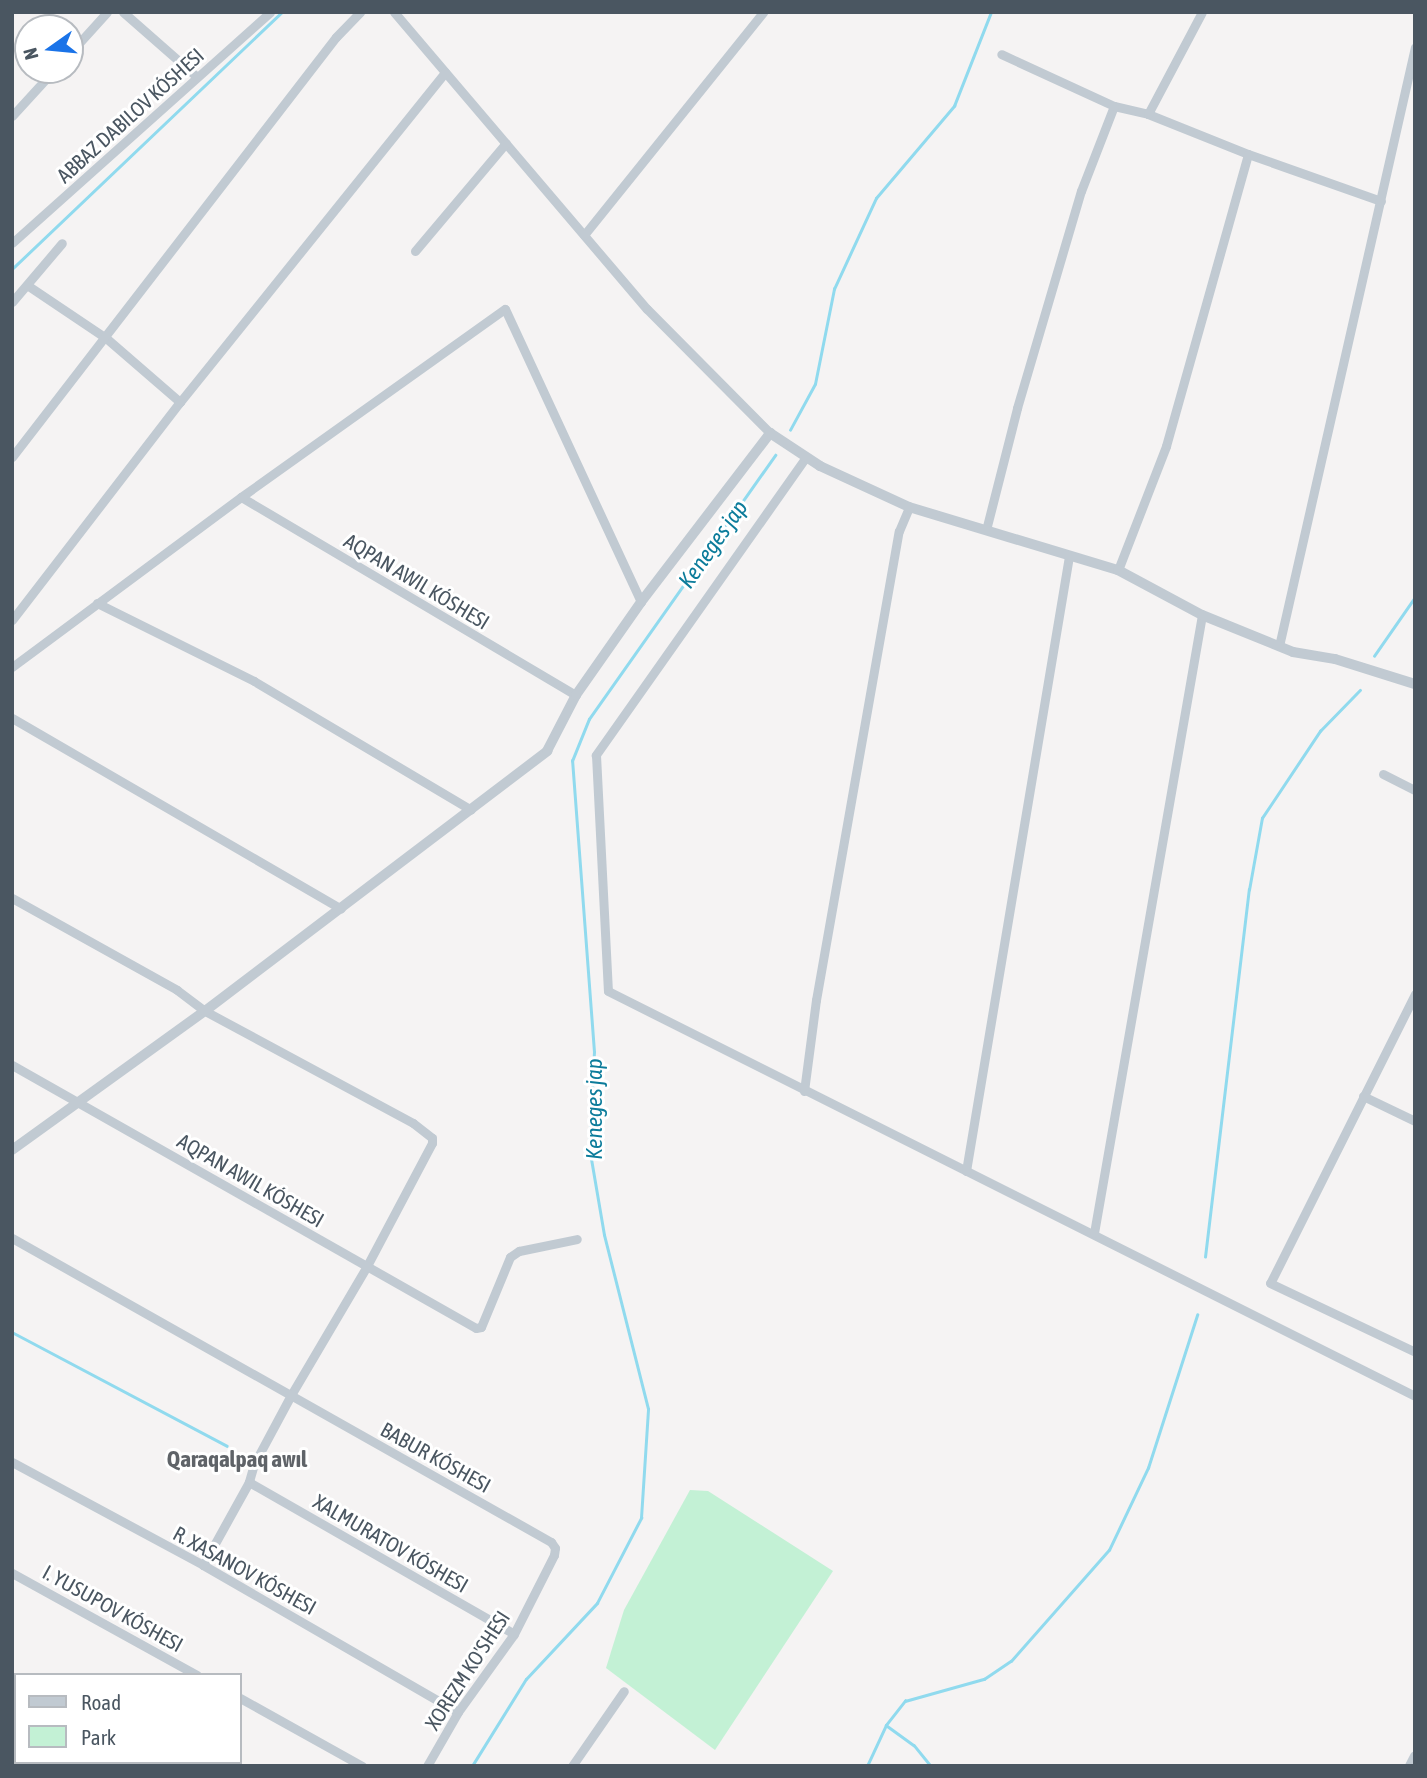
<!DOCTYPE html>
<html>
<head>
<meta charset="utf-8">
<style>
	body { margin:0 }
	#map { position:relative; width:1427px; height:1778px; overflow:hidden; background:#f5f3f3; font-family:"Asap Condensed",sans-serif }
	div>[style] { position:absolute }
	.green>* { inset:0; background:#c3f1d5 }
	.stream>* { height:2.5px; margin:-1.25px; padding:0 1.25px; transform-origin:1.25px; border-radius:1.25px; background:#90daee }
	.minor>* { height:9px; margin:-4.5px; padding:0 4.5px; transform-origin:4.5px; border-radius:4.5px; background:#c1cad2 }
	.tertiary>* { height:10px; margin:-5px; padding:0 5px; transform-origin:5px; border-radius:5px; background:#c1cad2 }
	span { translate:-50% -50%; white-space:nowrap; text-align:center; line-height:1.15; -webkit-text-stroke:6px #fff; paint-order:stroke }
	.street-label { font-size:21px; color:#4a5661 }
	.water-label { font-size:23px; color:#0c7c9b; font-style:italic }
	.neighbourhood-label { font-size:23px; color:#5f6368; font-weight:700 }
	.frame { position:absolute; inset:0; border:14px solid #4a5661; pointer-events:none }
	.legend { position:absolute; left:14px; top:1673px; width:228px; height:91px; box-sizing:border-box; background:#fff; border:2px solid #b7bbc0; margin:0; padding:9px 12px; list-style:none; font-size:21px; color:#4a5661 }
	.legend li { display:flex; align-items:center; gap:14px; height:35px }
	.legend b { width:35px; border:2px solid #b7bbc0 }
	.north { position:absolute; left:14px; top:14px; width:70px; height:70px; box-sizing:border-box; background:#fff; border:2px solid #b7bbc0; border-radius:50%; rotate:255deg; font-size:19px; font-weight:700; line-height:28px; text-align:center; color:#4a5661 }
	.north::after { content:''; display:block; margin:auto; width:24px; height:32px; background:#1a73e8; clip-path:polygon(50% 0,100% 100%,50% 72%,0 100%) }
</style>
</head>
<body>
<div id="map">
	<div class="green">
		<i style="clip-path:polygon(690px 1490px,708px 1491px,833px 1571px,715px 1750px,606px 1668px,624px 1610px)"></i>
	</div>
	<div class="stream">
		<i style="left:12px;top:269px;width:373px;rotate:-43.6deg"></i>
		<i style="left:790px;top:430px;width:52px;rotate:-61.5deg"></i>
		<i style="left:815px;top:384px;width:97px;rotate:-78.7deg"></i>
		<i style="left:834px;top:289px;width:100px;rotate:-65.2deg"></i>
		<i style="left:876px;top:198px;width:121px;rotate:-49.7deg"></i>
		<i style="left:954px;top:106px;width:101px;rotate:-68.5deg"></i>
		<i style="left:1374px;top:656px;width:72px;rotate:-55.2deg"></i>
		<i style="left:1205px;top:1257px;width:370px;rotate:-83.2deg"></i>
		<i style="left:1249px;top:890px;width:73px;rotate:-79.8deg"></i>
		<i style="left:1262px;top:818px;width:105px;rotate:-56.3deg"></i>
		<i style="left:1320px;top:731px;width:57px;rotate:-45.7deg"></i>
		<i style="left:12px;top:1332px;width:243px;rotate:27.9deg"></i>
		<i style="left:886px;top:1725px;width:34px;rotate:36deg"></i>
		<i style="left:914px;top:1745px;width:27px;rotate:51deg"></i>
		<i style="left:472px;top:1766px;width:102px;rotate:-58.2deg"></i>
		<i style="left:526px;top:1679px;width:104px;rotate:-46.9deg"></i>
		<i style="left:597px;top:1603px;width:96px;rotate:-62.6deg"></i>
		<i style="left:641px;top:1518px;width:109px;rotate:-86.3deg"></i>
		<i style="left:648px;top:1409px;width:179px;rotate:-104.2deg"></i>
		<i style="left:604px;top:1235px;width:89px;rotate:-99.7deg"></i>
		<i style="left:589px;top:1147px;width:95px;rotate:-87deg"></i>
		<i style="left:594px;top:1052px;width:292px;rotate:-94.3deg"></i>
		<i style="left:572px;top:761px;width:45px;rotate:-68deg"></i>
		<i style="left:589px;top:719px;width:323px;rotate:-54.8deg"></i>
		<i style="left:867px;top:1766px;width:45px;rotate:-65.1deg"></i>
		<i style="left:886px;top:1725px;width:31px;rotate:-52deg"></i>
		<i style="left:905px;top:1701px;width:82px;rotate:-15.6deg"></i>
		<i style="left:984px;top:1679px;width:32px;rotate:-34deg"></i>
		<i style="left:1011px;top:1661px;width:148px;rotate:-48.6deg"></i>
		<i style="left:1109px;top:1550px;width:91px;rotate:-64.6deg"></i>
		<i style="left:1148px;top:1468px;width:161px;rotate:-72.2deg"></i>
	</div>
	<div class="minor">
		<i style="left:123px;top:12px;width:98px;rotate:41.3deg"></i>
		<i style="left:394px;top:12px;width:390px;rotate:49.6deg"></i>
		<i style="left:647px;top:309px;width:175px;rotate:45.2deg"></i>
		<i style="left:70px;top:53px;width:55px;rotate:-47.9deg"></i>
		<i style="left:1114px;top:106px;width:35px;rotate:13deg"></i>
		<i style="left:1148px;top:114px;width:108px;rotate:21.8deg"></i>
		<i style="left:1248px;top:154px;width:141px;rotate:19.5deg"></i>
		<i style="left:1148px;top:114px;width:115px;rotate:-62.1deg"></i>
		<i style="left:12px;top:116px;width:62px;rotate:-47.6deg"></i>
		<i style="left:584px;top:235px;width:286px;rotate:-51.2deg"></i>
		<i style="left:12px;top:243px;width:346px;rotate:-41.8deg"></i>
		<i style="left:415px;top:251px;width:141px;rotate:-49.9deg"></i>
		<i style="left:27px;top:285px;width:95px;rotate:33.9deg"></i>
		<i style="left:106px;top:338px;width:98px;rotate:40.9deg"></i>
		<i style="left:12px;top:302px;width:77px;rotate:-49.7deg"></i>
		<i style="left:12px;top:457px;width:530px;rotate:-52.35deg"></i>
		<i style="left:336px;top:37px;width:35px;rotate:-46deg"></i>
		<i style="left:806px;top:457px;width:365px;rotate:125.2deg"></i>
		<i style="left:596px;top:755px;width:236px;rotate:87.1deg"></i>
		<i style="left:608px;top:991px;width:903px;rotate:26.65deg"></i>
		<i style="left:241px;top:497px;width:389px;rotate:30.6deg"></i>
		<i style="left:986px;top:530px;width:126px;rotate:-75.7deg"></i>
		<i style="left:1017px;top:408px;width:226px;rotate:-73.6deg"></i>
		<i style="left:1081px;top:191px;width:91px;rotate:-68.8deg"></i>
		<i style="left:1114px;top:106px;width:124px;rotate:-155.3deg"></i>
		<i style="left:1118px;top:570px;width:133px;rotate:-68.8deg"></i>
		<i style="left:1166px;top:446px;width:303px;rotate:-74.3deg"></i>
		<i style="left:97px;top:603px;width:175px;rotate:26.4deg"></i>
		<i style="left:254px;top:681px;width:252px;rotate:30.7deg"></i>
		<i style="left:12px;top:620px;width:275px;rotate:-52.4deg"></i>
		<i style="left:180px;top:402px;width:423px;rotate:-51.2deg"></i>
		<i style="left:1279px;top:646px;width:614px;rotate:-77.21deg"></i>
		<i style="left:12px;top:667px;width:285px;rotate:-36.6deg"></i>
		<i style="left:241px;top:497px;width:324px;rotate:-35.5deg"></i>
		<i style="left:505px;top:309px;width:323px;rotate:65.1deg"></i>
		<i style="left:12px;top:718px;width:380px;rotate:30.1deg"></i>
		<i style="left:1383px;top:774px;width:36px;rotate:27deg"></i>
		<i style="left:12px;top:898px;width:189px;rotate:29.1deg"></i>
		<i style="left:177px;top:990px;width:35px;rotate:37deg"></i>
		<i style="left:205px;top:1011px;width:236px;rotate:28.3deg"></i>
		<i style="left:413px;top:1123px;width:24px;rotate:38deg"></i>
		<i style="left:432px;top:1138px;width:5px;rotate:90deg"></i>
		<i style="left:432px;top:1143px;width:139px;rotate:117.9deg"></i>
		<i style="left:367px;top:1266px;width:150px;rotate:120.5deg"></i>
		<i style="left:291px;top:1395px;width:78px;rotate:118.2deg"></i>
		<i style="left:254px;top:1464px;width:19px;rotate:106deg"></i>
		<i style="left:249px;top:1482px;width:95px;rotate:119deg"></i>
		<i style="left:1415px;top:994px;width:323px;rotate:116.6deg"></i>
		<i style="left:1270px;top:1283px;width:161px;rotate:25.4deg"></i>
		<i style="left:12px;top:1065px;width:533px;rotate:29.55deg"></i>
		<i style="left:476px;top:1328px;width:5px;rotate:-11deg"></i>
		<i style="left:481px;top:1327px;width:76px;rotate:-67.5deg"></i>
		<i style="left:510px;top:1257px;width:11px;rotate:-34deg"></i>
		<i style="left:519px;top:1251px;width:59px;rotate:-11.7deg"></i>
		<i style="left:804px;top:1091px;width:92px;rotate:-82.5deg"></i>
		<i style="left:816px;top:1000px;width:476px;rotate:-80deg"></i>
		<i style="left:899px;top:531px;width:26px;rotate:-67deg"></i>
		<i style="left:1363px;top:1096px;width:58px;rotate:25.7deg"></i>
		<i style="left:966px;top:1171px;width:624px;rotate:-80.49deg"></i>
		<i style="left:1094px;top:1233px;width:627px;rotate:-80.09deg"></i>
		<i style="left:12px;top:1238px;width:619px;rotate:29.42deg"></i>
		<i style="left:551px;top:1542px;width:7px;rotate:56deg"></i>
		<i style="left:555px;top:1548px;width:7px;rotate:98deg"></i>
		<i style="left:554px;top:1555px;width:89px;rotate:116.9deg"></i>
		<i style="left:514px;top:1634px;width:96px;rotate:125.7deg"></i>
		<i style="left:458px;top:1712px;width:62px;rotate:119.9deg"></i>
		<i style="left:12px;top:1462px;width:217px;rotate:28.3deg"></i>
		<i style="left:203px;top:1565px;width:294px;rotate:30deg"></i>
		<i style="left:249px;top:1482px;width:305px;rotate:29.8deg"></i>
		<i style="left:12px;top:1573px;width:211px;rotate:28.9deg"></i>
		<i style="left:12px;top:1679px;width:4px;rotate:27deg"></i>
		<i style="left:240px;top:1698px;width:140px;rotate:29.1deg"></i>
		<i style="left:163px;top:1762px;width:8px;rotate:30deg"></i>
		<i style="left:572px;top:1766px;width:91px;rotate:-55.3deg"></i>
	</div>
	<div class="tertiary">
		<i style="left:12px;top:1150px;width:238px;rotate:-35.8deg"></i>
		<i style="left:205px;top:1011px;width:430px;rotate:-37.2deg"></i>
		<i style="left:547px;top:751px;width:63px;rotate:-62.6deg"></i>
		<i style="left:576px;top:695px;width:113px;rotate:-55deg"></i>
		<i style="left:641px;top:602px;width:213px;rotate:-52.6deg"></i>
		<i style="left:770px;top:433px;width:60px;rotate:33.4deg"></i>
		<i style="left:820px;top:466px;width:98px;rotate:24.7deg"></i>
		<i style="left:909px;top:507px;width:218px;rotate:16.8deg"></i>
		<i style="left:1118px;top:570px;width:95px;rotate:28.2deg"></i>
		<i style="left:1202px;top:615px;width:98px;rotate:22.1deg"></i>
		<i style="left:1293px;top:652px;width:43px;rotate:9.5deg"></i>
		<i style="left:1335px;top:659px;width:84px;rotate:17.4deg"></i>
		<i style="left:1410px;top:1766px;width:11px;rotate:-63deg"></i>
	</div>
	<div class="street-label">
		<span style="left:130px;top:115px;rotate:-42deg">ABBAZ DABILOV KÓSHESI</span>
		<span style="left:417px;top:581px;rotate:31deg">AQPAN AWIL KÓSHESI</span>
		<span style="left:251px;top:1180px;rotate:30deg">AQPAN AWIL KÓSHESI</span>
		<span style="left:436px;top:1457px;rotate:29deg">BABUR KÓSHESI</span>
		<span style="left:391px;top:1543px;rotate:30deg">XALMURATOV KÓSHESI</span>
		<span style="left:245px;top:1570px;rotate:29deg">R. XASANOV KÓSHESI</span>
		<span style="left:113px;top:1608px;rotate:29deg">I. YUSUPOV KÓSHESI</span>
		<span style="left:467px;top:1670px;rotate:-57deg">XOREZM KO'SHESI</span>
	</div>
	<div class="water-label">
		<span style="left:713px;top:544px;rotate:-55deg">Keneges jap</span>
		<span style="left:594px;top:1109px;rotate:-90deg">Keneges jap</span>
	</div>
	<div class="neighbourhood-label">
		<span style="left:237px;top:1459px">Qaraqalpaq awıl</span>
	</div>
	<div class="frame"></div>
	<ul class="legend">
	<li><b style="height:9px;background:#c1cad2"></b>Road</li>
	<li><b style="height:19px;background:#c3f1d5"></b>Park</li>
	</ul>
	<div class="north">N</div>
</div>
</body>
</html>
